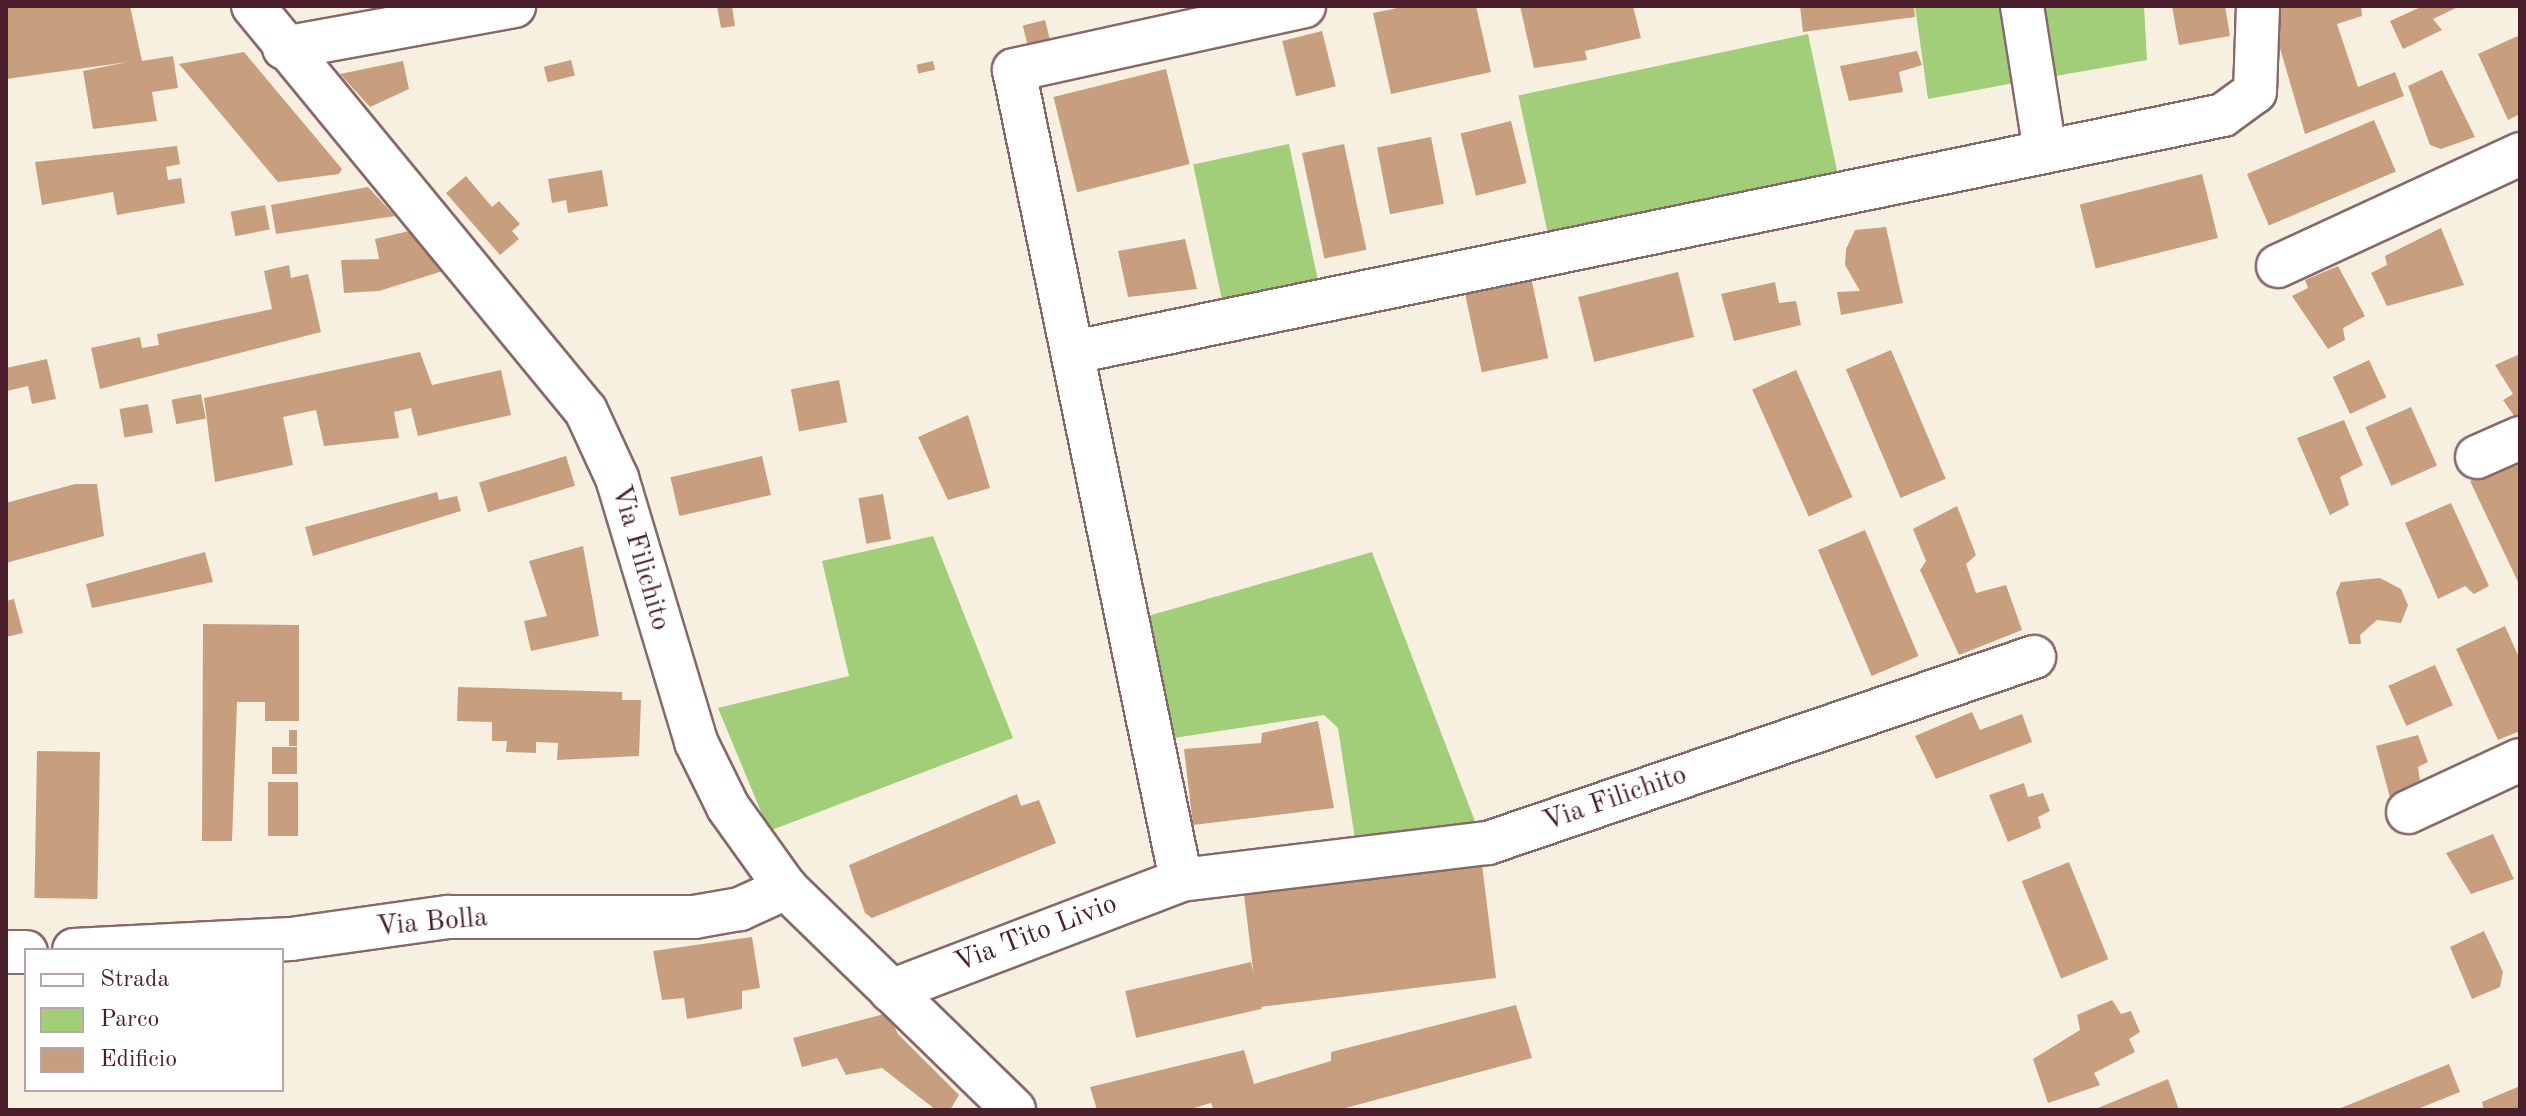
<!DOCTYPE html>
<html>
<head>
<meta charset="utf-8">
<style>
	body { margin:0 }
	#map { position:relative; width:2526px; height:1116px; overflow:hidden; background:#f7f0e1; font-family:"Old Standard TT",serif }
	div>[style] { position:absolute }
	.green>* { inset:0; background:#a2cd79; transform-origin:0 0 }
	.building>* { inset:0; background:#c89f7e; transform-origin:0 0 }
	.roads { filter:drop-shadow(2px 0 #87686b) drop-shadow(-2px 0 #87686b) drop-shadow(0 2px #87686b) drop-shadow(0 -2px #87686b) }
	.minor>* { height:42px; margin:-21px; padding:0 21px; transform-origin:21px; border-radius:21px; background:#fff }
	span { translate:-50% -50%; white-space:nowrap; text-align:center; line-height:1.15; -webkit-text-stroke:7px #fff; paint-order:stroke }
	.street-label { font-size:28px; color:#4a1f2b }
	.frame { position:absolute; inset:0; border:8px solid #4a1f2b; pointer-events:none }
	.legend { position:absolute; left:24px; top:948px; width:260px; height:144px; box-sizing:border-box; background:#fff; border:2px solid #b7a5aa; margin:0; padding:10px 14px; list-style:none; font-size:24px; color:#4a1f2b }
	.legend li { display:flex; align-items:center; gap:16px; height:40px }
	.legend b { width:40px; border:2px solid #b7a5aa }
</style>
</head>
<body>
<div id="map">
	<div class="green">
		<i style="clip-path:polygon(1915px 6px,2011px 6px,2025px 81px,1928px 99px)"></i>
		<i style="clip-path:polygon(2037px 6px,2144px 6px,2147px 60px,2044px 78px)"></i>
		<i style="left:1808px;top:34px;width:143px;height:296px;rotate:78deg"></i>
		<i style="left:1289px;top:144px;width:139px;height:98px;rotate:78deg"></i>
		<i style="clip-path:polygon(933px 536px,1013px 738px,769px 831px,718px 708px,849px 676px,822px 561px)"></i>
		<i style="clip-path:polygon(1372px 552px,1476px 824px,1355px 839px,1338px 728px,1324px 715px,1167px 739px,1141px 618px)"></i>
	</div>
	<div class="building">
		<i style="clip-path:polygon(6px 6px,130px 6px,142px 61px,173px 56px,178px 88px,152px 92px,157px 121px,93px 129px,83px 71px,128px 62px,6px 79px)"></i>
		<i style="clip-path:polygon(717px 6px,732px 6px,735px 26px,721px 28px)"></i>
		<i style="clip-path:polygon(1407px 6px,1476px 6px,1491px 72px,1391px 94px,1373px 13px)"></i>
		<i style="clip-path:polygon(1520px 6px,1633px 6px,1641px 38px,1585px 51px,1587px 60px,1534px 68px)"></i>
		<i style="clip-path:polygon(1800px 6px,1914px 6px,1915px 17px,1803px 32px)"></i>
		<i style="clip-path:polygon(2172px 6px,2225px 6px,2230px 36px,2179px 45px)"></i>
		<i style="clip-path:polygon(2279px 6px,2361px 6px,2362px 16px,2337px 24px,2358px 87px,2395px 72px,2404px 96px,2305px 134px,2275px 31px)"></i>
		<i style="clip-path:polygon(2423px 6px,2460px 6px,2433px 19px,2442px 30px,2403px 49px,2390px 21px)"></i>
		<i style="left:1045px;top:20px;width:21px;height:23px;rotate:76deg"></i>
		<i style="left:1322px;top:31px;width:57px;height:41px;rotate:76deg"></i>
		<i style="clip-path:polygon(2520px 35px,2520px 114px,2508px 120px,2478px 54px)"></i>
		<i style="clip-path:polygon(1917px 51px,1922px 65px,1899px 72px,1903px 92px,1849px 101px,1840px 66px)"></i>
		<i style="clip-path:polygon(244px 52px,342px 169px,339px 174px,278px 182px,179px 64px)"></i>
		<i style="left:571px;top:60px;width:16px;height:28px;rotate:76deg"></i>
		<i style="clip-path:polygon(403px 61px,409px 89px,370px 107px,340px 74px)"></i>
		<i style="left:933px;top:61px;width:9px;height:17px;rotate:77deg"></i>
		<i style="left:1166px;top:69px;width:98px;height:116px;rotate:76deg"></i>
		<i style="clip-path:polygon(2442px 70px,2475px 137px,2441px 149px,2430px 145px,2408px 86px)"></i>
		<i style="left:2374px;top:120px;width:56px;height:138px;rotate:67deg"></i>
		<i style="left:1511px;top:121px;width:64px;height:52px;rotate:76deg"></i>
		<i style="left:1431px;top:137px;width:68px;height:55px;rotate:79deg"></i>
		<i style="left:1344px;top:144px;width:108px;height:43px;rotate:78deg"></i>
		<i style="clip-path:polygon(177px 146px,180px 164px,166px 167px,168px 180px,181px 178px,185px 203px,117px 215px,113px 192px,42px 205px,35px 162px)"></i>
		<i style="clip-path:polygon(602px 170px,608px 206px,568px 213px,566px 200px,552px 203px,548px 179px)"></i>
		<i style="left:2202px;top:174px;width:66px;height:126px;rotate:76deg"></i>
		<i style="clip-path:polygon(466px 176px,492px 207px,499px 201px,520px 224px,512px 231px,519px 239px,500px 255px,446px 193px)"></i>
		<i style="clip-path:polygon(368px 187px,395px 216px,276px 234px,271px 205px)"></i>
		<i style="left:265px;top:205px;width:25px;height:35px;rotate:79deg"></i>
		<i style="clip-path:polygon(1886px 227px,1903px 303px,1841px 315px,1837px 292px,1860px 291px,1845px 265px,1846px 249px,1855px 230px)"></i>
		<i style="clip-path:polygon(2441px 228px,2464px 285px,2387px 306px,2371px 273px,2387px 265px,2385px 256px)"></i>
		<i style="clip-path:polygon(409px 231px,443px 271px,379px 291px,344px 293px,341px 260px,379px 259px,375px 239px)"></i>
		<i style="clip-path:polygon(1185px 239px,1197px 289px,1128px 297px,1118px 251px)"></i>
		<i style="clip-path:polygon(289px 265px,291px 278px,308px 274px,321px 332px,100px 389px,91px 348px,140px 337px,142px 348px,159px 345px,157px 334px,272px 309px,264px 271px)"></i>
		<i style="clip-path:polygon(2338px 266px,2365px 316px,2343px 328px,2345px 340px,2328px 349px,2292px 296px,2308px 288px,2305px 280px)"></i>
		<i style="left:1678px;top:272px;width:67px;height:103px;rotate:76deg"></i>
		<i style="left:1531px;top:277px;width:83px;height:68px;rotate:78deg"></i>
		<i style="clip-path:polygon(1775px 282px,1779px 303px,1796px 301px,1801px 325px,1734px 341px,1721px 294px)"></i>
		<i style="left:1891px;top:350px;width:140px;height:49px;rotate:67deg"></i>
		<i style="clip-path:polygon(420px 352px,432px 385px,501px 370px,511px 415px,418px 436px,411px 408px,394px 412px,399px 438px,324px 446px,316px 410px,283px 417px,293px 465px,215px 482px,204px 398px)"></i>
		<i style="clip-path:polygon(2520px 354px,2520px 419px,2517px 420px,2503px 400px,2513px 394px,2495px 365px)"></i>
		<i style="clip-path:polygon(47px 359px,56px 399px,32px 404px,28px 386px,7px 391px,6px 368px)"></i>
		<i style="left:2369px;top:360px;width:41px;height:40px;rotate:65deg"></i>
		<i style="left:1796px;top:370px;width:139px;height:48px;rotate:66deg"></i>
		<i style="left:839px;top:380px;width:43px;height:49px;rotate:79deg"></i>
		<i style="left:201px;top:394px;width:25px;height:30px;rotate:79deg"></i>
		<i style="left:148px;top:404px;width:29px;height:29px;rotate:80deg"></i>
		<i style="left:2411px;top:407px;width:64px;height:50px;rotate:66deg"></i>
		<i style="clip-path:polygon(968px 415px,990px 488px,948px 500px,918px 437px)"></i>
		<i style="clip-path:polygon(2344px 420px,2363px 465px,2340px 477px,2349px 505px,2330px 515px,2297px 438px)"></i>
		<i style="left:566px;top:456px;width:31px;height:91px;rotate:73deg"></i>
		<i style="left:762px;top:456px;width:40px;height:94px;rotate:77deg"></i>
		<i style="clip-path:polygon(2517px 460px,2520px 467px,2520px 586px,2470px 481px)"></i>
		<i style="clip-path:polygon(75px 484px,97px 484px,104px 536px,6px 563px,6px 503px)"></i>
		<i style="clip-path:polygon(437px 492px,439px 500px,457px 496px,461px 511px,313px 556px,305px 527px)"></i>
		<i style="left:883px;top:494px;width:46px;height:25px;rotate:80deg"></i>
		<i style="clip-path:polygon(2451px 503px,2489px 586px,2474px 594px,2465px 586px,2438px 599px,2405px 523px)"></i>
		<i style="clip-path:polygon(1957px 506px,1976px 555px,1966px 564px,1976px 593px,2006px 585px,2022px 630px,1959px 655px,1920px 570px,1926px 561px,1913px 529px)"></i>
		<i style="left:1865px;top:530px;width:137px;height:51px;rotate:67deg"></i>
		<i style="clip-path:polygon(583px 546px,599px 636px,531px 651px,524px 621px,547px 616px,529px 561px)"></i>
		<i style="clip-path:polygon(205px 552px,213px 582px,92px 608px,86px 584px)"></i>
		<i style="clip-path:polygon(2380px 578px,2401px 589px,2408px 605px,2401px 623px,2377px 620px,2360px 635px,2361px 644px,2349px 644px,2336px 593px,2341px 582px)"></i>
		<i style="clip-path:polygon(14px 599px,23px 633px,6px 637px,6px 601px)"></i>
		<i style="clip-path:polygon(203px 624px,299px 625px,299px 721px,265px 721px,265px 702px,237px 702px,232px 841px,202px 841px)"></i>
		<i style="clip-path:polygon(2505px 626px,2520px 660px,2520px 731px,2498px 740px,2456px 649px)"></i>
		<i style="left:2435px;top:665px;width:44px;height:51px;rotate:66deg"></i>
		<i style="clip-path:polygon(458px 687px,622px 692px,622px 700px,641px 700px,639px 756px,557px 760px,558px 743px,536px 742px,536px 753px,506px 752px,507px 741px,492px 741px,492px 722px,457px 721px)"></i>
		<i style="clip-path:polygon(1972px 712px,1980px 730px,2022px 714px,2032px 742px,1936px 779px,1915px 736px)"></i>
		<i style="clip-path:polygon(1318px 721px,1334px 808px,1193px 825px,1184px 749px,1261px 743px,1262px 733px)"></i>
		<i style="left:289px;top:730px;width:8px;height:16px"></i>
		<i style="clip-path:polygon(2418px 735px,2428px 762px,2418px 767px,2421px 788px,2392px 805px,2376px 746px)"></i>
		<i style="left:272px;top:747px;width:25px;height:27px"></i>
		<i style="left:37px;top:751px;width:63px;height:147px;rotate:1deg"></i>
		<i style="left:268px;top:782px;width:30px;height:54px"></i>
		<i style="clip-path:polygon(2024px 783px,2028px 797px,2043px 793px,2050px 811px,2038px 817px,2041px 828px,2008px 842px,1989px 795px)"></i>
		<i style="clip-path:polygon(1017px 794px,1021px 806px,1039px 800px,1056px 843px,872px 918px,865px 913px,849px 865px)"></i>
		<i style="clip-path:polygon(2493px 834px,2514px 879px,2471px 894px,2446px 853px)"></i>
		<i style="left:1481px;top:856px;width:123px;height:240px;rotate:83deg"></i>
		<i style="left:2069px;top:862px;width:105px;height:51px;rotate:68deg"></i>
		<i style="clip-path:polygon(2484px 931px,2503px 972px,2500px 987px,2472px 999px,2450px 947px)"></i>
		<i style="clip-path:polygon(752px 937px,760px 988px,742px 991px,742px 1009px,687px 1019px,684px 998px,662px 1000px,653px 951px)"></i>
		<i style="left:1251px;top:962px;width:48px;height:129px;rotate:77deg"></i>
		<i style="clip-path:polygon(2112px 1000px,2121px 1014px,2131px 1011px,2140px 1032px,2129px 1039px,2135px 1052px,2094px 1073px,2100px 1085px,2048px 1103px,2033px 1059px,2080px 1030px,2077px 1015px)"></i>
		<i style="clip-path:polygon(1516px 1005px,1532px 1058px,1338px 1110px,1214px 1110px,1211px 1103px,1187px 1110px,1097px 1110px,1090px 1087px,1244px 1050px,1254px 1084px,1331px 1061px,1331px 1052px)"></i>
		<i style="clip-path:polygon(888px 1013px,898px 1034px,959px 1095px,950px 1110px,936px 1110px,882px 1068px,846px 1075px,837px 1058px,802px 1067px,793px 1038px)"></i>
		<i style="clip-path:polygon(2449px 1064px,2460px 1092px,2415px 1110px,2336px 1110px)"></i>
		<i style="clip-path:polygon(2168px 1079px,2179px 1110px,2093px 1110px)"></i>
		<i style="clip-path:polygon(2520px 1086px,2520px 1110px,2484px 1110px,2482px 1102px)"></i>
	</div>
	<div class="roads">
		<div class="minor">
			<i style="left:253px;top:6px;width:524px;rotate:50.57deg"></i>
			<i style="left:586px;top:411px;width:74px;rotate:65.2deg"></i>
			<i style="left:617px;top:478px;width:276px;rotate:73.3deg"></i>
			<i style="left:696px;top:742px;width:72px;rotate:63.8deg"></i>
			<i style="left:728px;top:807px;width:100px;rotate:54.4deg"></i>
			<i style="left:786px;top:888px;width:318px;rotate:44.2deg"></i>
			<i style="left:2022px;top:6px;width:147px;rotate:81deg"></i>
			<i style="left:284px;top:48px;width:234px;rotate:-10.3deg"></i>
			<i style="left:2278px;top:266px;width:267px;rotate:-24.8deg"></i>
			<i style="left:1074px;top:352px;width:1173px;rotate:-11.65deg"></i>
			<i style="left:2223px;top:115px;width:39px;rotate:-36deg"></i>
			<i style="left:2255px;top:92px;width:86px;rotate:-88deg"></i>
			<i style="left:2477px;top:457px;width:47px;rotate:-23.8deg"></i>
			<i style="left:2408px;top:812px;width:123px;rotate:-24.9deg"></i>
			<i style="left:1181px;top:880px;width:827px;rotate:-101.65deg"></i>
			<i style="left:1014px;top:70px;width:297px;rotate:-12.4deg"></i>
			<i style="left:74px;top:950px;width:217px;rotate:-2.9deg"></i>
			<i style="left:291px;top:939px;width:159px;rotate:-8deg"></i>
			<i style="left:448px;top:917px;width:246px"></i>
			<i style="left:694px;top:917px;width:47px;rotate:-9.9deg"></i>
			<i style="left:740px;top:909px;width:51px;rotate:-24.5deg"></i>
			<i style="left:6px;top:952px;width:20px"></i>
			<i style="left:891px;top:991px;width:311px;rotate:-20.9deg"></i>
			<i style="left:1181px;top:880px;width:309px;rotate:-6.9deg"></i>
			<i style="left:1488px;top:843px;width:577px;rotate:-18.81deg"></i>
		</div>
	</div>
	<div class="street-label">
		<span style="left:640px;top:558px;rotate:74deg">Via Filichito</span>
		<span style="left:1615px;top:799px;rotate:-19deg">Via Filichito</span>
		<span style="left:432px;top:923px;rotate:-5deg">Via Bolla</span>
		<span style="left:1036px;top:934px;rotate:-21deg">Via Tito Livio</span>
	</div>
	<div class="frame"></div>
	<ul class="legend">
	<li><b style="height:10px;background:#fff"></b>Strada</li>
	<li><b style="height:22px;background:#a2cd79"></b>Parco</li>
	<li><b style="height:22px;background:#c89f7e"></b>Edificio</li>
	</ul>
</div>
</body>
</html>
